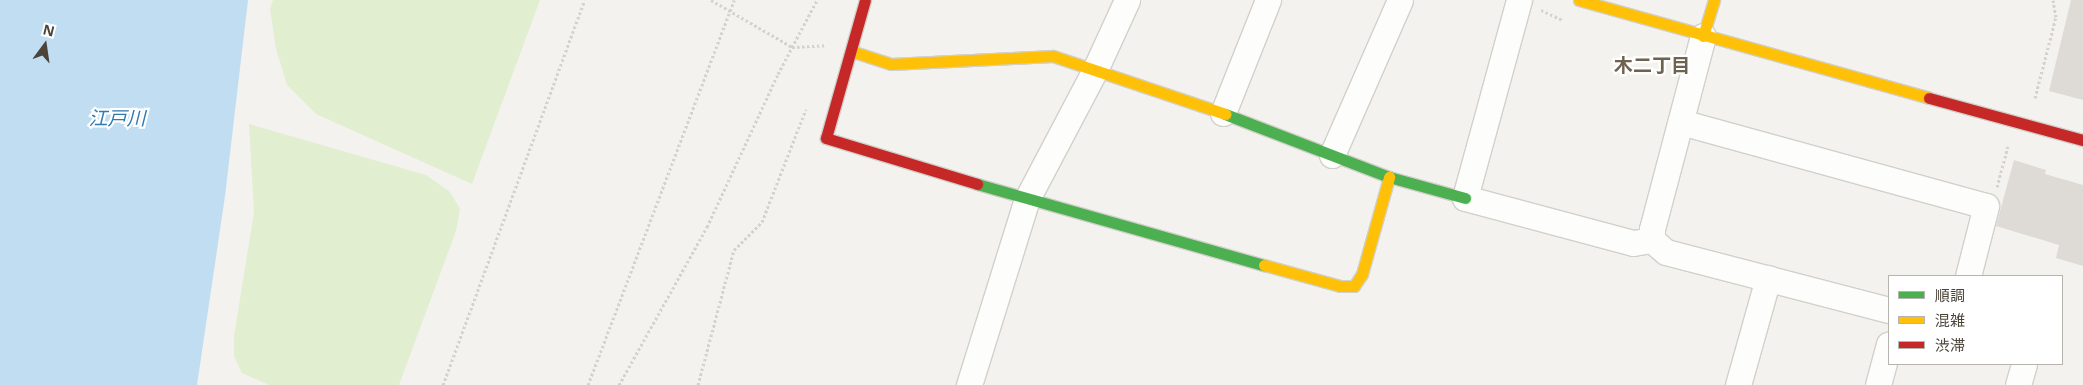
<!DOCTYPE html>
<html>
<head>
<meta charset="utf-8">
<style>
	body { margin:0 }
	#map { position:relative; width:2083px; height:385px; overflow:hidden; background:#f4f2ee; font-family:"Noto Sans","Noto Sans JP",sans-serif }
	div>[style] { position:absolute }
	.green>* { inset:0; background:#e1eecf }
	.water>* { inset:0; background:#c0ddf1 }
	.building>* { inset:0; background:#dedbd6 }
	.path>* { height:3px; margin-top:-1.5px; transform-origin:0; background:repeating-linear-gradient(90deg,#d3d2cc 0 2.5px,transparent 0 5px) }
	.roads { filter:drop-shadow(1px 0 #d2d0cb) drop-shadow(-1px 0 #d2d0cb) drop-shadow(0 1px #d2d0cb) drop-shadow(0 -1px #d2d0cb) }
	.street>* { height:25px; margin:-12.5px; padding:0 12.5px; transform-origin:12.5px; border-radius:12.5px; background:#fdfdfc }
	.fast>* { height:11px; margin:-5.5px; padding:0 5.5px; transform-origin:5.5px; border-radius:5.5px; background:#4caf50 }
	.slow>* { height:11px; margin:-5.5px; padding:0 5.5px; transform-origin:5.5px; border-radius:5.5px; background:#ffc107 }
	.jam>* { height:11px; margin:-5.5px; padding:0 5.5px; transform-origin:5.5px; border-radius:5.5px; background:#c62828 }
	span { translate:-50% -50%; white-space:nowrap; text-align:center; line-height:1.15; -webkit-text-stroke:4.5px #fff; paint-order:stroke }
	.neighbourhood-label { font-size:19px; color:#6e6250; font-weight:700 }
	.water-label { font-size:19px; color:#2e7ab2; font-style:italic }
	.legend { position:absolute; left:1888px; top:275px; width:175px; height:90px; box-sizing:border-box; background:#fff; border:1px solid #b7b4b0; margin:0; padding:6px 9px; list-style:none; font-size:15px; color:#4b4439 }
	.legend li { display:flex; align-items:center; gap:10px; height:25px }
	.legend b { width:25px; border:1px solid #b7b4b0 }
	.north { position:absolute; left:20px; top:20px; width:50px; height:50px; -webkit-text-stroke:4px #fff; paint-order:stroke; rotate:14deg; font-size:14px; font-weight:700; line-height:20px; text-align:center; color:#4b4439 }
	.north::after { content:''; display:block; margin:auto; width:18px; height:22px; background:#4b4439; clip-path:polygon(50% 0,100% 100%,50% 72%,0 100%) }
</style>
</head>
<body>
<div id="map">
	<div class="green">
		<i style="clip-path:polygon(273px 0,540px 0,472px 184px,316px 114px,287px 85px,276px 49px,270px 9px)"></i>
		<i style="clip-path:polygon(249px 124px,426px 175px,450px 192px,460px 209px,456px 231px,399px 385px,269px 385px,242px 373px,234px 356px,234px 336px,254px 212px)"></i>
	</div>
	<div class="water">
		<i style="clip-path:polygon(0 0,248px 0,225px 196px,197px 385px,0 385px)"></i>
	</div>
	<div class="building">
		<i style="clip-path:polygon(2071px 0,2083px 0,2083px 100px,2049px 91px)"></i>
		<i style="clip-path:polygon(2014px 160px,2046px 170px,2045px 174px,2083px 185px,2083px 266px,2056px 258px,2059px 245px,1996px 226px)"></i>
	</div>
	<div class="path">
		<i style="left:711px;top:0;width:94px;rotate:30.1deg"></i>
		<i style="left:792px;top:47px;width:34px;rotate:-3deg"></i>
		<i style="left:1541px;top:10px;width:23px;rotate:25deg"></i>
		<i style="left:2035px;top:98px;width:84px;rotate:-75.5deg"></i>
		<i style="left:2056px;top:17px;width:17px;rotate:-100deg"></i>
		<i style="left:1997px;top:187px;width:42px;rotate:-75deg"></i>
		<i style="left:443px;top:385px;width:410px;rotate:-69.8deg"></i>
		<i style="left:588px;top:385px;width:412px;rotate:-69.2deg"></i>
		<i style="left:619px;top:385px;width:181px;rotate:-60.9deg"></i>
		<i style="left:707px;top:227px;width:169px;rotate:-65.1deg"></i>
		<i style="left:778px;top:74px;width:84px;rotate:-62.2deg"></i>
		<i style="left:698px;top:385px;width:140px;rotate:-75.1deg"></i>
		<i style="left:734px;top:250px;width:40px;rotate:-45deg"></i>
		<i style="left:762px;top:222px;width:121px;rotate:-68.7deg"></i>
	</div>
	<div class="roads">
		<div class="street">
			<i style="left:1519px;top:0;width:205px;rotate:105.3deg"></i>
			<i style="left:1465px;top:198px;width:174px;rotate:15deg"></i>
			<i style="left:1633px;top:243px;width:19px;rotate:-9deg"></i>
			<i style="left:1703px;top:36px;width:200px;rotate:104.8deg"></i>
			<i style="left:1652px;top:229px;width:11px;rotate:90deg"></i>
			<i style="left:1652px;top:240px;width:18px;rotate:41deg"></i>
			<i style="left:1666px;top:252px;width:230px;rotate:14.6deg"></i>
			<i style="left:1223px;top:113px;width:122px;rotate:-68.3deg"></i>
			<i style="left:1681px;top:122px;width:316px;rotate:15.4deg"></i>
			<i style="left:1986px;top:206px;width:72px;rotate:104.4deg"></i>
			<i style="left:1332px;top:155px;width:169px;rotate:-66.3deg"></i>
			<i style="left:969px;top:385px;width:195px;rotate:-72.7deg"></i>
			<i style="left:1027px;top:199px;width:146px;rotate:-62.2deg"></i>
			<i style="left:1095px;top:70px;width:77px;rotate:-65.4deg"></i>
			<i style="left:1738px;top:385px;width:111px;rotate:-74.3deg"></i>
			<i style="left:1878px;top:385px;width:42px;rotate:-75deg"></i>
			<i style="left:2018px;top:385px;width:22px;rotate:-74deg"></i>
		</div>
		<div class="fast">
			<i style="left:1225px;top:114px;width:176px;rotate:21deg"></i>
			<i style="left:1389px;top:177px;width:79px;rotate:15.4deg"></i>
			<i style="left:977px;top:184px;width:298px;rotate:15.8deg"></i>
		</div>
		<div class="slow">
			<i style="left:1579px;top:0;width:363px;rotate:15.6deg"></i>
			<i style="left:1703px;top:36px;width:38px;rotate:-73deg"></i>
			<i style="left:851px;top:51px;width:42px;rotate:18deg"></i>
			<i style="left:891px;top:64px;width:162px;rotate:-2.8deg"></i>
			<i style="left:1053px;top:56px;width:182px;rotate:18.6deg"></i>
			<i style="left:1264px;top:265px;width:79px;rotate:15.4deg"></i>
			<i style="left:1340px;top:286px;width:14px"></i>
			<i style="left:1354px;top:286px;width:14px;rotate:-56deg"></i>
			<i style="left:1362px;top:274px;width:101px;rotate:-74.4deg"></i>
		</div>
		<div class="jam">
			<i style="left:865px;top:0;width:143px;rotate:105.8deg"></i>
			<i style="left:826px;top:138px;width:158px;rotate:16.9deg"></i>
			<i style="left:1929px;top:98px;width:160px;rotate:15.3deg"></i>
		</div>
	</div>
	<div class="neighbourhood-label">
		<span style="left:1652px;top:66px">木二丁目</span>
	</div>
	<div class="water-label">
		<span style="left:117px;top:119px">江戸川</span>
	</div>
	<ul class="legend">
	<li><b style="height:6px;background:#4caf50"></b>順調</li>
	<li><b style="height:6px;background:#ffc107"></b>混雑</li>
	<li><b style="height:6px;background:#c62828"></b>渋滞</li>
	</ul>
	<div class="north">N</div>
</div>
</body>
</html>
